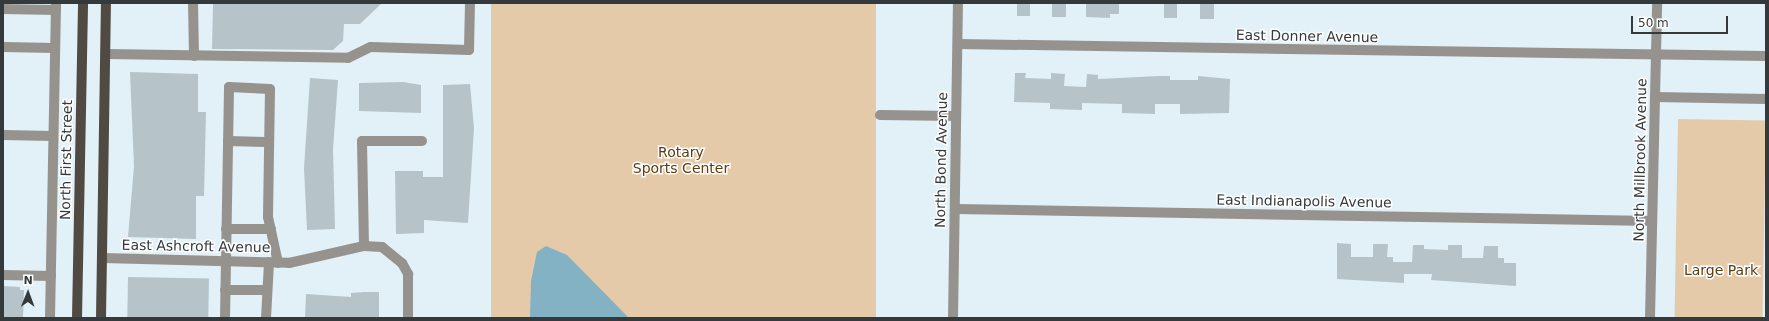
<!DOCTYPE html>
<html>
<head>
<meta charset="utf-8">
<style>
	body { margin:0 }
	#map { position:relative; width:1769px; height:321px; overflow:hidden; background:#e2f0f7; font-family:"DejaVu Sans",sans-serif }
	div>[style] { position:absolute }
	.green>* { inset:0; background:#e4caa9; transform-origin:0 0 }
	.water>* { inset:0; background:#84b2c5 }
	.building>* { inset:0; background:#b6c4ca; transform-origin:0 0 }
	.minor>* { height:10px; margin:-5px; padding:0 5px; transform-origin:5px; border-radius:5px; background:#96938e }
	.major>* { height:10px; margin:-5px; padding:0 5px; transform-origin:5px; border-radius:5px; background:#504a42 }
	span { translate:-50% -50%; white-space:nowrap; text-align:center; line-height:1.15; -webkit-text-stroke:3px #fff; paint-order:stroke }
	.street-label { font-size:14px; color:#343a3c }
	.park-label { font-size:14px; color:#583c12 }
	.frame { position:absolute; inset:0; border:4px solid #343a3c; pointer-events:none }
	.north { position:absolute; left:8px; top:273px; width:40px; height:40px; -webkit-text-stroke:3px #fff; paint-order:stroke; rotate:1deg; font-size:11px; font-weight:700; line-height:16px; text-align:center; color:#343a3c }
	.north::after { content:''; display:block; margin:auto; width:14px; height:18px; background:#343a3c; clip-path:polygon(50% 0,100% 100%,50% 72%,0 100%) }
	.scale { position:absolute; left:1631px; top:16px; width:97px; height:18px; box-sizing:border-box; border:2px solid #343a3c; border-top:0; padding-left:5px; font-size:12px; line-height:14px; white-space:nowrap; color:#343a3c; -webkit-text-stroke:3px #fff; paint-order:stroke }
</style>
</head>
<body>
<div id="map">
	<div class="green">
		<i style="left:491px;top:3px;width:385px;height:315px"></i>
		<i style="left:1678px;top:119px;width:88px;height:199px;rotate:1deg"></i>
	</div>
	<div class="water">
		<i style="clip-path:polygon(546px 246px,567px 255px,629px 318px,530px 318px,531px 281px,537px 252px)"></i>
	</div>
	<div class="building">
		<i style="clip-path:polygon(213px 3px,382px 3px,360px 24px,344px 24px,343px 41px,333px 50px,212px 49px)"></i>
		<i style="left:1017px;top:3px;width:13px;height:13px"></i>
		<i style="left:1052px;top:3px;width:14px;height:14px"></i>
		<i style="clip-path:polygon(1086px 3px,1119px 3px,1119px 14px,1110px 14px,1110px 18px,1086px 17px)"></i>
		<i style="left:1164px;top:3px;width:13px;height:15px"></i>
		<i style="left:1200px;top:3px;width:14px;height:16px"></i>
		<i style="clip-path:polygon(130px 72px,198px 74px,198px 112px,206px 112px,204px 196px,196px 196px,196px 239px,128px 237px,134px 166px)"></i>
		<i style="clip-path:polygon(1015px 73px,1026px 73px,1025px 78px,1051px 79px,1051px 73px,1065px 74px,1064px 86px,1086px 87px,1087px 74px,1098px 75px,1098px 79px,1159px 76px,1170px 76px,1170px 80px,1198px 80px,1198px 76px,1230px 79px,1229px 113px,1180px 114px,1180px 104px,1155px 104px,1155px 114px,1122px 113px,1122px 104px,1082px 103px,1082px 110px,1050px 109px,1050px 103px,1014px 102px)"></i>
		<i style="clip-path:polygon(310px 78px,338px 80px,333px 149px,335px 229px,307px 230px,304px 168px)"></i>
		<i style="clip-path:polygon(403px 82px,421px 85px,421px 113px,359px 111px,359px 83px)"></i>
		<i style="clip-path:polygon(470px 84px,474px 128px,468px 223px,424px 220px,424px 233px,396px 234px,395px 171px,423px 171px,423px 177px,443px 177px,443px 85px)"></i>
		<i style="clip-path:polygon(1337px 243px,1351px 244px,1351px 257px,1373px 257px,1373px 244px,1388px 244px,1387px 257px,1393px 257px,1393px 262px,1412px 262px,1413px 245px,1424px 245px,1424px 249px,1448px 250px,1448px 245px,1462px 245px,1462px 258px,1483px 258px,1484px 246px,1498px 246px,1498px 258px,1504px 258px,1504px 263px,1516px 263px,1516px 286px,1431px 280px,1432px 274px,1404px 274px,1404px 283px,1337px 279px)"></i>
		<i style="left:128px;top:277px;width:81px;height:41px;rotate:1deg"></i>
		<i style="clip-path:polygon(3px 286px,20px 287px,20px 290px,24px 290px,23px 318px,3px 318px)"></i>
		<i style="clip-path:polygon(364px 292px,379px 292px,379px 318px,305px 318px,306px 294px,351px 297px,351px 293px)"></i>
	</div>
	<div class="minor">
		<i style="left:193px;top:3px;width:53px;rotate:88.9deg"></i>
		<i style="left:3px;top:9px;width:53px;rotate:1.1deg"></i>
		<i style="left:958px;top:44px;width:808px;rotate:0.85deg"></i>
		<i style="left:3px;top:47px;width:52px;rotate:1.1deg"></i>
		<i style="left:106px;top:54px;width:242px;rotate:0.9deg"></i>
		<i style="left:348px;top:58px;width:25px;rotate:-26deg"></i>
		<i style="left:371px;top:47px;width:98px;rotate:1.8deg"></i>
		<i style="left:469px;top:50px;width:47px;rotate:-88.8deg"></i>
		<i style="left:1655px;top:97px;width:111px;rotate:1deg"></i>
		<i style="left:880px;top:115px;width:76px;rotate:0.8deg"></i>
		<i style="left:3px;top:135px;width:50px;rotate:1.1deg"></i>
		<i style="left:228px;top:141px;width:41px;rotate:1.4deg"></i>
		<i style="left:955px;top:209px;width:697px;rotate:0.99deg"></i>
		<i style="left:226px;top:229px;width:45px"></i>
		<i style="left:364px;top:246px;width:18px;rotate:3deg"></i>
		<i style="left:382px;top:247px;width:26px;rotate:39deg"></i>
		<i style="left:402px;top:263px;width:13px;rotate:61deg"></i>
		<i style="left:408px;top:274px;width:44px;rotate:90deg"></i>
		<i style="left:103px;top:258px;width:186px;rotate:1.5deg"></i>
		<i style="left:289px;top:263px;width:77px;rotate:-12.8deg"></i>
		<i style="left:364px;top:246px;width:105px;rotate:-91.1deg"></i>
		<i style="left:362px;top:141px;width:60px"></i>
		<i style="left:3px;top:275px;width:48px;rotate:1.2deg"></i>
		<i style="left:225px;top:290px;width:42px"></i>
		<i style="left:50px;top:318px;width:315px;rotate:-88.9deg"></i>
		<i style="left:225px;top:318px;width:231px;rotate:-89deg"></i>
		<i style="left:229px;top:87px;width:41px;rotate:2.8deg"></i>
		<i style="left:270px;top:89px;width:128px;rotate:90.9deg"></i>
		<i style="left:268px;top:217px;width:47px;rotate:77.7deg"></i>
		<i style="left:266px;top:318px;width:56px;rotate:-86.9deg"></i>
		<i style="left:953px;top:318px;width:315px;rotate:-89.1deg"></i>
		<i style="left:1650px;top:318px;width:315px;rotate:-88.7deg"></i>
	</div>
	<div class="major">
		<i style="left:77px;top:318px;width:315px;rotate:-88.9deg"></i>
		<i style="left:101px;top:318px;width:315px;rotate:-89.1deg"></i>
	</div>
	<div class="street-label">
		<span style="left:1307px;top:36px;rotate:1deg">East Donner Avenue</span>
		<span style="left:66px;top:160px;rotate:-89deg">North First Street</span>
		<span style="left:941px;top:160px;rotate:-89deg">North Bond Avenue</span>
		<span style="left:1640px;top:160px;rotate:-89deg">North Millbrook Avenue</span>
		<span style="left:1304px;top:201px;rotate:1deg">East Indianapolis Avenue</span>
		<span style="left:196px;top:246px;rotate:1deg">East Ashcroft Avenue</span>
	</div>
	<div class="park-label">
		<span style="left:681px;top:160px">Rotary<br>Sports Center</span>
		<span style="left:1721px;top:270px">Large Park</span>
	</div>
	<div class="frame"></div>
	<div class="north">N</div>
	<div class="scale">50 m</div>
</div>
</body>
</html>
